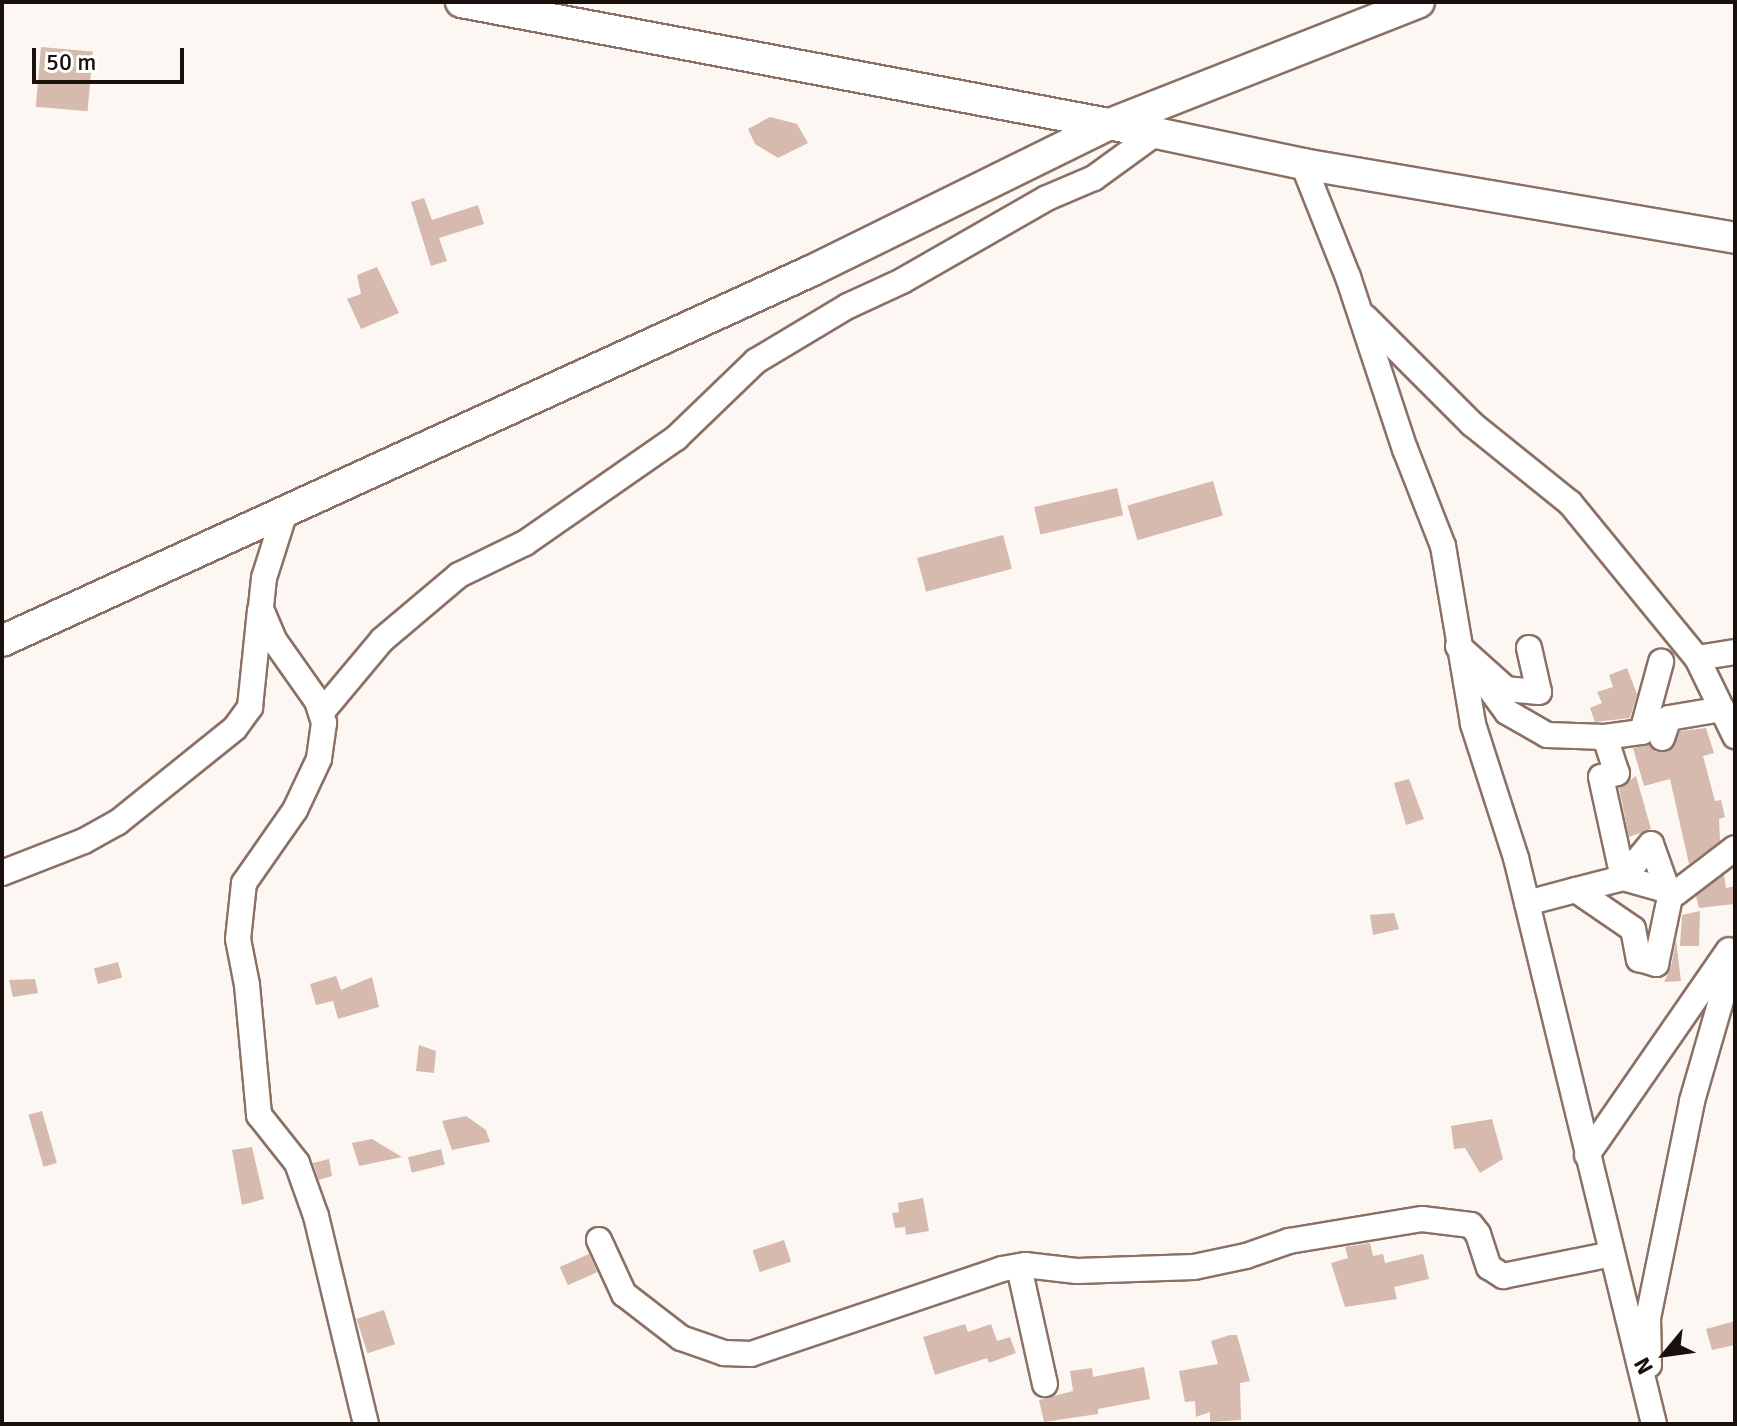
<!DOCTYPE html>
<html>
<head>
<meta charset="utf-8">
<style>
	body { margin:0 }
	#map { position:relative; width:1737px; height:1426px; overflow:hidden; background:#fdf7f4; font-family:Signika,sans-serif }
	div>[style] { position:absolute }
	.building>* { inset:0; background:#d6baad; transform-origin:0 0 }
	.roads { filter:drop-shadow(2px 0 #8a7164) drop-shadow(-2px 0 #8a7164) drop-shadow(0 2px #8a7164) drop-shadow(0 -2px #8a7164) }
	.minor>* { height:24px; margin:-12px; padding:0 12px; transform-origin:12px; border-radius:12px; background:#fff }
	.tertiary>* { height:30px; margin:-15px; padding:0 15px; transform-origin:15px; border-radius:15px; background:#fff }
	span { translate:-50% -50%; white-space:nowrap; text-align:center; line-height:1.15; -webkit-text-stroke:7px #fff; paint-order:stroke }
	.frame { position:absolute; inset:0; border:4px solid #1a100b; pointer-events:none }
	.north { position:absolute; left:1625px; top:1314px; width:80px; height:80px; -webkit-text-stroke:6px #fff; paint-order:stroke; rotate:241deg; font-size:22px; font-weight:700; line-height:32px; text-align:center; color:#1a100b }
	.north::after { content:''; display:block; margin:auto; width:28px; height:36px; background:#1a100b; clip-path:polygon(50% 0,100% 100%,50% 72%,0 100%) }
	.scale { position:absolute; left:32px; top:48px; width:152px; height:36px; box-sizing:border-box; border:4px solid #1a100b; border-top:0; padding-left:10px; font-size:24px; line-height:28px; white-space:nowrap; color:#1a100b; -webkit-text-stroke:6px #fff; paint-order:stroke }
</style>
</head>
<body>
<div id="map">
	<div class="building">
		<i style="left:41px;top:47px;width:52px;height:60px;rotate:5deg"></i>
		<i style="clip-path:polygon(770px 117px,797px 124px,808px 143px,778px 158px,755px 144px,748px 129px)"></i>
		<i style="clip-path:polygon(424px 198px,432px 220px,478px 205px,484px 224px,439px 238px,447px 261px,431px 266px,411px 202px)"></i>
		<i style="clip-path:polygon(377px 267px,399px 313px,361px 329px,347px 299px,361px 294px,357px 275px)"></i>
		<i style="left:1213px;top:481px;width:36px;height:89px;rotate:74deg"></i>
		<i style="left:1117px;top:488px;width:28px;height:85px;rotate:77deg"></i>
		<i style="left:1003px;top:535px;width:35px;height:89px;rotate:75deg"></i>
		<i style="clip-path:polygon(1627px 668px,1637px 694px,1630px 718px,1595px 722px,1590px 708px,1602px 703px,1597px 692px,1613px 687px,1609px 675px)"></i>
		<i style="clip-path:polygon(1706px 728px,1714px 753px,1703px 756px,1715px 801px,1721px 800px,1725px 817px,1719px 819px,1720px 841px,1689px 864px,1670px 779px,1644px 786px,1633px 748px,1649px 745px,1656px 752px,1666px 752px,1672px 749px,1680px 731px)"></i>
		<i style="clip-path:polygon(1636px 776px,1651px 829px,1629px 837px,1619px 788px)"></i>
		<i style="clip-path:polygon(1409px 779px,1424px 819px,1406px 825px,1394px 783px)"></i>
		<i style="clip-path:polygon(1724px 875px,1726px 888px,1735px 886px,1735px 904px,1699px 908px,1696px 896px)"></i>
		<i style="clip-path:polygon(1700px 911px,1699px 946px,1680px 946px,1682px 915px)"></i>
		<i style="clip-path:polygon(1394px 913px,1399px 929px,1373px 935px,1370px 915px)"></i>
		<i style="clip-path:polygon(1676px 940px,1681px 981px,1664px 982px,1671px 967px)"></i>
		<i style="left:118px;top:962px;width:16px;height:25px;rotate:75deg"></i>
		<i style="clip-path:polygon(336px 976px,341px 990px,372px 977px,379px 1007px,338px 1019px,333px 1001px,316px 1005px,310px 984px)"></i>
		<i style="clip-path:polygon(35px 979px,38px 993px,13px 997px,9px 980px)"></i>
		<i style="clip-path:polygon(419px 1045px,436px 1051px,434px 1073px,416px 1071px)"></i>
		<i style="left:42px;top:1111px;width:54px;height:14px;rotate:74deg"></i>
		<i style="clip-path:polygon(466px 1116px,486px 1130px,490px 1142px,452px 1150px,442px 1121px)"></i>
		<i style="clip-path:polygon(1492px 1119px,1503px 1159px,1480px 1173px,1465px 1148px,1454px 1149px,1451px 1126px)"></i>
		<i style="clip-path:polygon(372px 1139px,402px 1157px,359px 1166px,352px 1143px)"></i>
		<i style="clip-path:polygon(252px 1147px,264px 1199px,242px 1205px,232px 1150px)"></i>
		<i style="left:441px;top:1149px;width:16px;height:34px;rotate:76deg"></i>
		<i style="clip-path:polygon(329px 1159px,332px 1176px,319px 1180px,313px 1163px)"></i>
		<i style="clip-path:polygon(923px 1198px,929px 1231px,906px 1235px,905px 1227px,895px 1228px,892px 1213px,899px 1212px,898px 1203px)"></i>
		<i style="left:784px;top:1240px;width:23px;height:33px;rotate:72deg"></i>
		<i style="clip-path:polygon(1370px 1243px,1373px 1256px,1383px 1254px,1385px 1263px,1423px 1254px,1429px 1279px,1394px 1287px,1397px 1299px,1345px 1307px,1331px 1263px,1348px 1258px,1345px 1247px)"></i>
		<i style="left:589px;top:1254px;width:20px;height:32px;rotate:66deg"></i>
		<i style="left:384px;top:1310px;width:36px;height:29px;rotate:72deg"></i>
		<i style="clip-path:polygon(1735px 1321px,1735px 1345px,1712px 1350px,1706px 1329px)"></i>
		<i style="clip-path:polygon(965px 1324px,968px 1332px,991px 1324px,997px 1341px,1010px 1337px,1016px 1353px,989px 1363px,987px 1358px,935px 1375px,923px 1337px)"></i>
		<i style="clip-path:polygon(1230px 1335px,1237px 1335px,1250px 1381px,1240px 1383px,1241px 1420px,1210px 1422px,1210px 1412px,1196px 1417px,1195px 1401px,1185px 1402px,1179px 1371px,1218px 1364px,1211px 1341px)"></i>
		<i style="clip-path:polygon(1144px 1367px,1150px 1399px,1098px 1409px,1098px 1414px,1044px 1422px,1039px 1400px,1073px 1391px,1070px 1371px,1092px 1368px,1093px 1377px)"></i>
	</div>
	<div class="roads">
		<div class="minor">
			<i style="left:1303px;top:164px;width:122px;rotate:68.3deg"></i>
			<i style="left:1348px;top:277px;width:181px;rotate:71.7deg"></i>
			<i style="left:1405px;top:449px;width:104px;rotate:68.6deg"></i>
			<i style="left:1443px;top:546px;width:181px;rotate:80.4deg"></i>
			<i style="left:1473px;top:724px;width:141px;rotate:72.2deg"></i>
			<i style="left:1516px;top:858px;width:583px;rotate:76.3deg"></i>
			<i style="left:1365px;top:317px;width:151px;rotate:45deg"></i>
			<i style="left:1472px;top:424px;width:126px;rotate:38.9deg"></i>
			<i style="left:1570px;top:503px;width:200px;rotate:50.7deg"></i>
			<i style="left:1697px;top:658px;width:87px;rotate:64deg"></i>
			<i style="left:284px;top:515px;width:66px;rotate:107.6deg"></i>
			<i style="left:264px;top:578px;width:31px;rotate:96deg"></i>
			<i style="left:261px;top:609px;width:34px;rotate:67deg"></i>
			<i style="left:274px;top:640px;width:75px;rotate:54.8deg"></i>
			<i style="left:317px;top:701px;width:23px;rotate:72deg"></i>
			<i style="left:324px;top:723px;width:36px;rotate:98deg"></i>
			<i style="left:319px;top:759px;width:56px;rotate:115.2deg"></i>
			<i style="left:295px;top:810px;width:89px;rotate:124.9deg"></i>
			<i style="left:244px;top:883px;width:56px;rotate:96.1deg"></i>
			<i style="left:238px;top:939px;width:47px;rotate:78.9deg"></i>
			<i style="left:247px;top:985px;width:131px;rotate:84.7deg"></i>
			<i style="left:259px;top:1115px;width:61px;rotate:51.6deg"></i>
			<i style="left:297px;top:1163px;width:56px;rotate:70.3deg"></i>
			<i style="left:316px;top:1216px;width:214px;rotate:76.5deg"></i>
			<i style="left:1529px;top:648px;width:45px;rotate:77.2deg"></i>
			<i style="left:1539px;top:692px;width:33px;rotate:-175deg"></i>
			<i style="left:1506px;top:689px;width:64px;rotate:-138.1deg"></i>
			<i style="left:1458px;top:646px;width:82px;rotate:53.4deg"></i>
			<i style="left:1507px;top:712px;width:46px;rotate:29.9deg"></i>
			<i style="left:1547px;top:735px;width:58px;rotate:2deg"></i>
			<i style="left:1605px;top:737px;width:37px;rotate:-8deg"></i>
			<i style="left:1642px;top:732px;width:73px;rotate:-74.8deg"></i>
			<i style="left:1697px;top:658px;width:38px;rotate:-9deg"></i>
			<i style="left:321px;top:713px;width:95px;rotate:-50.1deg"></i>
			<i style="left:382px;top:640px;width:101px;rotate:-40.2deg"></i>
			<i style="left:459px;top:575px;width:73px;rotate:-25.9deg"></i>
			<i style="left:525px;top:543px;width:184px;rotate:-34.8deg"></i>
			<i style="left:676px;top:438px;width:111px;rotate:-43.9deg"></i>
			<i style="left:756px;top:361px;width:107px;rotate:-30.9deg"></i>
			<i style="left:848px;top:306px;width:60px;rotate:-24.8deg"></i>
			<i style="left:902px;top:281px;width:167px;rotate:-29.8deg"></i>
			<i style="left:1047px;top:198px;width:51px;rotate:-23.1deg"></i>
			<i style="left:1094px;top:178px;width:77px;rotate:-36deg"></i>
			<i style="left:1605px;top:737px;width:38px;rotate:72deg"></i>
			<i style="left:1617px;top:773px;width:16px;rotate:166deg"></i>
			<i style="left:1601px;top:777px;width:103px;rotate:77.7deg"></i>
			<i style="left:1623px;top:878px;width:55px;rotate:15.8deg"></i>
			<i style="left:1676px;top:893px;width:74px;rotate:-37.3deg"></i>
			<i style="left:1662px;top:738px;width:21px;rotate:-71deg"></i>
			<i style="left:1669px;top:718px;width:54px;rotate:-9.6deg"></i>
			<i style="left:2px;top:873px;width:88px;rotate:-21.3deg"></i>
			<i style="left:84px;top:841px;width:38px;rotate:-29deg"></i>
			<i style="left:117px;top:823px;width:151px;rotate:-38.8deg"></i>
			<i style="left:235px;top:728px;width:26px;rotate:-54deg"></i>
			<i style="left:250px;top:707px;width:97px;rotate:-84.1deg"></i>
			<i style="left:1527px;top:903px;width:51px;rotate:-14.9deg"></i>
			<i style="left:1576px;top:890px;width:69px;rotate:34.4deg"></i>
			<i style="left:1633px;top:929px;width:31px;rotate:79deg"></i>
			<i style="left:1639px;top:959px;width:18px;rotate:16deg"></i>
			<i style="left:1656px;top:964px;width:68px;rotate:-78.2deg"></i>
			<i style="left:1670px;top:897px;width:56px;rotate:-109.7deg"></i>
			<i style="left:1651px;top:844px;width:44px;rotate:129.5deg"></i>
			<i style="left:1623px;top:878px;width:49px;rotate:165.7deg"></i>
			<i style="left:1587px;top:1155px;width:249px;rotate:-55.3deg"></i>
			<i style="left:599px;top:1240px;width:60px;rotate:65.2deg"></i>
			<i style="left:624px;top:1294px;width:72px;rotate:37.7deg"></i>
			<i style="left:681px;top:1338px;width:46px;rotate:19.2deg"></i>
			<i style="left:724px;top:1353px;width:27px;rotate:2deg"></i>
			<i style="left:751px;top:1354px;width:265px;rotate:-18.7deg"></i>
			<i style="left:1002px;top:1269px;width:23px;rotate:-10deg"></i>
			<i style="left:1025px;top:1265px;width:52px;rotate:6.6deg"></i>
			<i style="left:1077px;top:1271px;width:117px;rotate:-2deg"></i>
			<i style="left:1194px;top:1267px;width:53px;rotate:-11.9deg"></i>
			<i style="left:1246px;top:1256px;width:46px;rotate:-19.2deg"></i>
			<i style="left:1289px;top:1241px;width:135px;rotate:-9.4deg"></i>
			<i style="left:1422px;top:1219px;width:49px;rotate:7deg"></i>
			<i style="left:1471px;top:1225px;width:11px;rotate:52deg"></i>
			<i style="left:1478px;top:1234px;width:35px;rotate:72deg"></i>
			<i style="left:1489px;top:1267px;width:17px;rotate:33deg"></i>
			<i style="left:1503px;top:1276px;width:111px;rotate:-11.4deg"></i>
			<i style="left:1019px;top:1267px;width:120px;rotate:77.5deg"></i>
			<i style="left:1649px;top:1365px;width:47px;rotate:-91.2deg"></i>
			<i style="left:1648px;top:1318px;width:221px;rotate:-78.5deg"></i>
			<i style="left:1692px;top:1101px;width:155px;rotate:-73.9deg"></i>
		</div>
		<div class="tertiary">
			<i style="left:461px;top:2px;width:707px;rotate:10.67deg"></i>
			<i style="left:1156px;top:133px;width:150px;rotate:11.9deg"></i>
			<i style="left:1303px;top:164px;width:438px;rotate:9.7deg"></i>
			<i style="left:2px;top:641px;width:890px;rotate:-24.58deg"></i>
			<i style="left:811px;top:271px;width:333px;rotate:-26.2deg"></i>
			<i style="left:1110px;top:124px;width:332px;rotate:-21.5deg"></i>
		</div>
	</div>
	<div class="frame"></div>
	<div class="north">N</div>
	<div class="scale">50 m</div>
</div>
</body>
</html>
